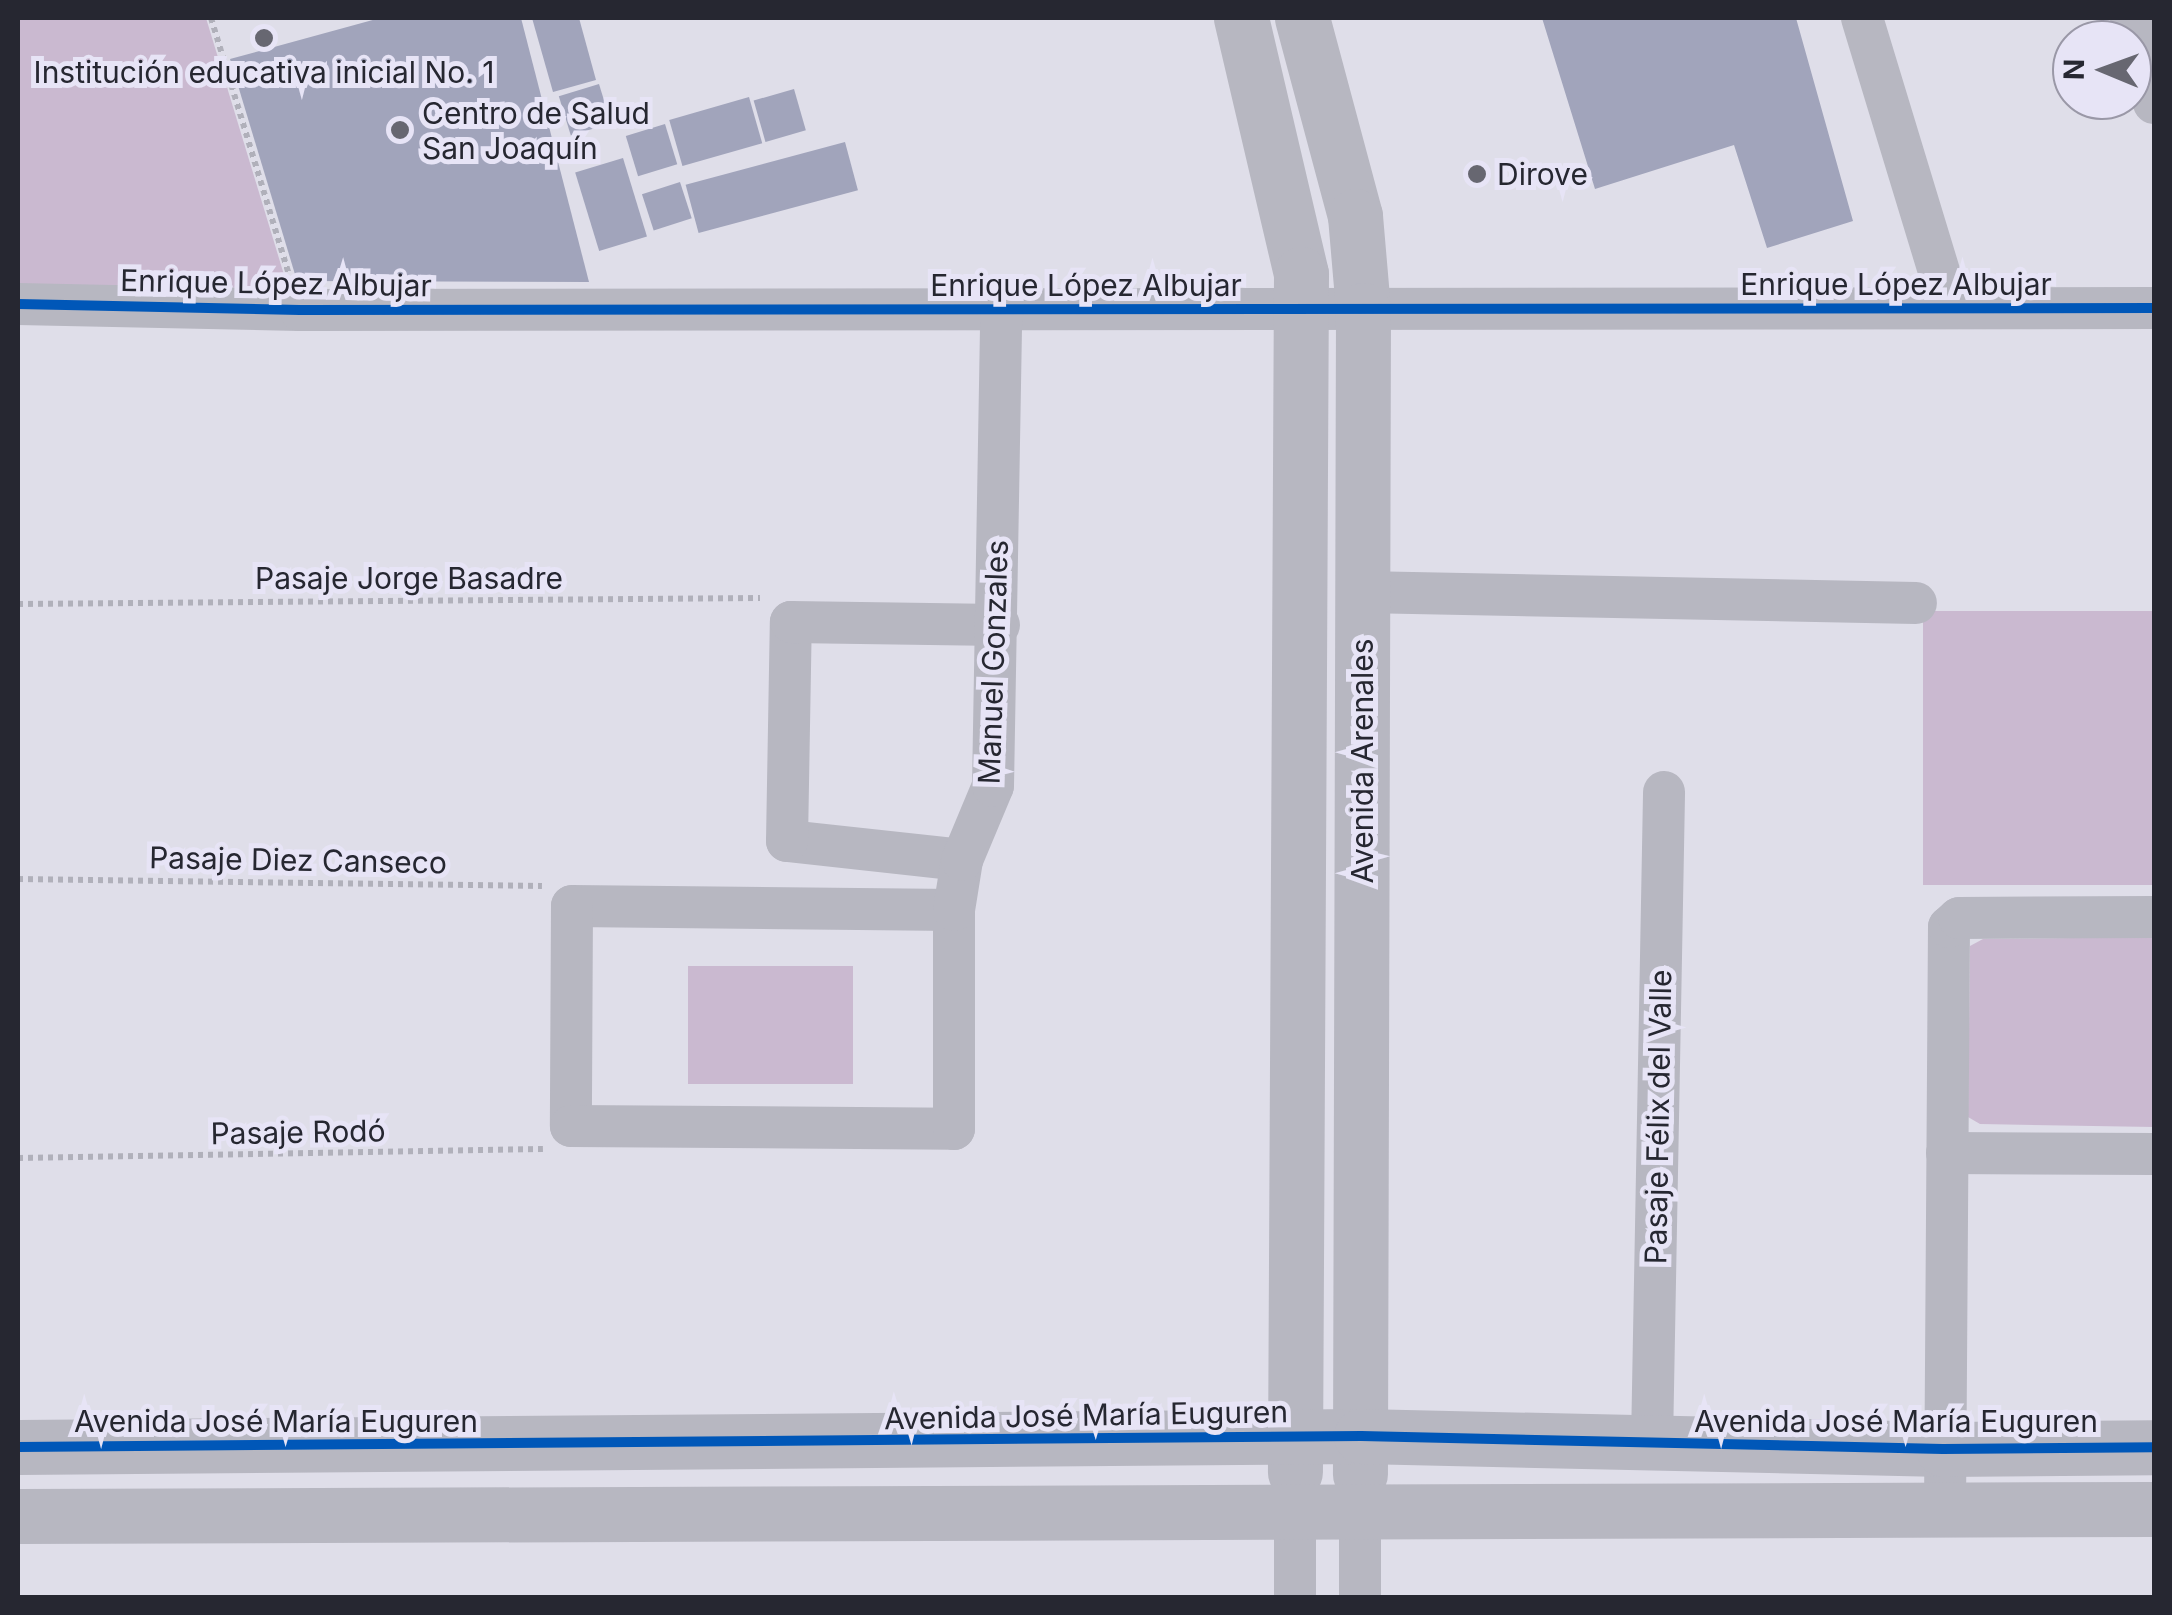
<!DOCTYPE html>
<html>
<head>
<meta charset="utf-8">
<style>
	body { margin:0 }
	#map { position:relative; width:2172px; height:1615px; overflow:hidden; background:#dfdee9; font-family:Inter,sans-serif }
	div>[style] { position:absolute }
	.green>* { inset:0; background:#cab9d0; transform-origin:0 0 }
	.building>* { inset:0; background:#a1a4bb; transform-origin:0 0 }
	.path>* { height:6px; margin-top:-3px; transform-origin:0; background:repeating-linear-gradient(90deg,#b0b0ba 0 5px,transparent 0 10px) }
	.minor>* { height:42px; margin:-21px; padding:0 21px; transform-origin:21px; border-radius:21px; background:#b7b7c1 }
	.tertiary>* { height:55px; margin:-27.5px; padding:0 27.5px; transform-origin:27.5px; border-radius:27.5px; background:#b7b7c1 }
	.cycleway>* { height:10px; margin:-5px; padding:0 5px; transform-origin:5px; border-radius:5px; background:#0057b8 }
	.dots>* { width:28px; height:28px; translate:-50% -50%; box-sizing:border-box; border:5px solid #e7e4f6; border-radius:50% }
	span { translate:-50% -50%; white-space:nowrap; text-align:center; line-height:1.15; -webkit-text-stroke:10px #e7e4f6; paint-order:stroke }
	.poi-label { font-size:30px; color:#262731 }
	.left { translate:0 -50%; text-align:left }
	.street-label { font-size:30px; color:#262731 }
	.frame { position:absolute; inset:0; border:20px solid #262731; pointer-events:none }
	.north { position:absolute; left:2052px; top:20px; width:100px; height:100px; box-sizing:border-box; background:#e7e4f6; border:2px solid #9a98a7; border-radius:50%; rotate:271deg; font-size:28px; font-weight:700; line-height:40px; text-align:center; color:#262731 }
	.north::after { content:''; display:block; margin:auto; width:35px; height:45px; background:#676771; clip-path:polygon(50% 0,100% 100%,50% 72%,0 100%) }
</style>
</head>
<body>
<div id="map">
	<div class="green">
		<i style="clip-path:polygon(18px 18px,206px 18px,288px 288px,18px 286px)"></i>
		<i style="left:2154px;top:611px;width:274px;height:231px;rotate:90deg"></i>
		<i style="clip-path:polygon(2154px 937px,2154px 1127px,1980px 1124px,1968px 1117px,1970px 946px,1983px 939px)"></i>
		<i style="left:688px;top:966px;width:165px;height:118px"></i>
	</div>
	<div class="building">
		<i style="clip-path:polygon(380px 18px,521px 18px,589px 282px,297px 281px,230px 59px)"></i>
		<i style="clip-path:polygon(532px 18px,579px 18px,596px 80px,553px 92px)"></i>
		<i style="clip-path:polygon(1542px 18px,1796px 18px,1853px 221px,1767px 248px,1734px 145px,1595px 189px)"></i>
		<i style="left:599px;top:84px;width:41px;height:42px;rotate:73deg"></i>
		<i style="left:794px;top:89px;width:43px;height:42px;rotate:74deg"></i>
		<i style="left:749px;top:97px;width:48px;height:83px;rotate:74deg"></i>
		<i style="left:665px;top:124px;width:42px;height:41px;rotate:73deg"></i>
		<i style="left:845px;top:142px;width:50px;height:165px;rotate:75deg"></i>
		<i style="left:623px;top:158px;width:82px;height:50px;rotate:73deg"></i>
		<i style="left:680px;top:182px;width:38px;height:40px;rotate:72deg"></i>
	</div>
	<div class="path">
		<i style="left:211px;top:18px;width:269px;rotate:73.1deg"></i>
		<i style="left:18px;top:604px;width:742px;rotate:-0.46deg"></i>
		<i style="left:18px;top:879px;width:524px;rotate:0.77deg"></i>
		<i style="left:18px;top:1158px;width:525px;rotate:-0.98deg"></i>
	</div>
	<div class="minor">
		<i style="left:1862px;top:18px;width:303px;rotate:73.1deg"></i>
		<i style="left:2131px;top:18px;width:88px;rotate:74.9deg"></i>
		<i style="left:18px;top:304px;width:282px;rotate:1.2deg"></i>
		<i style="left:300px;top:310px;width:1854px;rotate:-0.06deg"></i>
		<i style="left:1362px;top:592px;width:554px;rotate:1.14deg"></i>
		<i style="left:962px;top:860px;width:176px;rotate:-173.8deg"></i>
		<i style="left:787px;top:841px;width:219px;rotate:-89deg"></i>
		<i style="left:791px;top:622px;width:208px;rotate:0.8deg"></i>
		<i style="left:954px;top:910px;width:382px;rotate:-179.4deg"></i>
		<i style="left:572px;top:906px;width:220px;rotate:90.3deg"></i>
		<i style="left:571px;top:1126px;width:383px;rotate:0.4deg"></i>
		<i style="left:954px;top:1129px;width:219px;rotate:-90deg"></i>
		<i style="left:954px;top:910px;width:51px;rotate:-80.9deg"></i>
		<i style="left:962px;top:860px;width:80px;rotate:-67.3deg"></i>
		<i style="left:993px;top:786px;width:477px;rotate:-89deg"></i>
		<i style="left:1947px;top:1153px;width:207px;rotate:0.3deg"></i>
		<i style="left:1652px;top:1443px;width:651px;rotate:-88.94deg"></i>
		<i style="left:1295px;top:1512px;width:86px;rotate:90deg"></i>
		<i style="left:1360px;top:1512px;width:86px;rotate:90deg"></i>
		<i style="left:1945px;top:1512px;width:585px;rotate:-89.61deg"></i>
		<i style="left:1949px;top:927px;width:13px;rotate:-42deg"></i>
		<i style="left:1959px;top:918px;width:195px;rotate:-0.3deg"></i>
	</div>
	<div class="tertiary">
		<i style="left:1241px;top:18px;width:263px;rotate:76.8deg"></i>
		<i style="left:1301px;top:274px;width:1198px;rotate:90.29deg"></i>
		<i style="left:1302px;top:18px;width:205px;rotate:75deg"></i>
		<i style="left:1355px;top:216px;width:94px;rotate:85.1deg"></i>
		<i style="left:1363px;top:310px;width:1164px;rotate:90.15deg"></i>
		<i style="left:18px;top:1447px;width:1343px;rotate:-0.47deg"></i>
		<i style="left:1361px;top:1436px;width:582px;rotate:1.28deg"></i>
		<i style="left:1943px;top:1449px;width:211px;rotate:-0.5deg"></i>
		<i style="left:18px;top:1516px;width:2136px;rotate:-0.19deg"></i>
	</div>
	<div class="cycleway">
		<i style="left:18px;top:304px;width:282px;rotate:1.2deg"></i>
		<i style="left:300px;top:310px;width:1854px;rotate:-0.06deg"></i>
		<i style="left:18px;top:1447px;width:1343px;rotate:-0.47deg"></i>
		<i style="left:1361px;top:1436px;width:582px;rotate:1.28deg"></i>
		<i style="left:1943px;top:1449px;width:211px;rotate:-0.5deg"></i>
	</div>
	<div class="dots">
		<i style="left:264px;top:38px;background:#676771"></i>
		<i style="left:400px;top:130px;background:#676771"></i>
		<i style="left:1477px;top:174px;background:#676771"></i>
	</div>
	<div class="poi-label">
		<span style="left:264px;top:72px">Institución educativa inicial No. 1</span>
		<span class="left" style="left:422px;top:130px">Centro de Salud<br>San Joaquín</span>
		<span class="left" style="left:1497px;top:174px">Dirove</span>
	</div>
	<div class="street-label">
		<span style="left:276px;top:283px;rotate:1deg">Enrique López Albujar</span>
		<span style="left:1896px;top:284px">Enrique López Albujar</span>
		<span style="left:1086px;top:285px">Enrique López Albujar</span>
		<span style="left:409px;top:578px">Pasaje Jorge Basadre</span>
		<span style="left:993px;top:662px;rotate:-88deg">Manuel Gonzales</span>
		<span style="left:1362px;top:761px;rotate:-90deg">Avenida Arenales</span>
		<span style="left:298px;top:860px;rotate:1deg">Pasaje Diez Canseco</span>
		<span style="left:1658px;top:1117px;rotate:-89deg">Pasaje Félix del Valle</span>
		<span style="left:298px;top:1132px;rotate:-1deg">Pasaje Rodó</span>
		<span style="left:1086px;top:1415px;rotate:-1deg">Avenida José María Euguren</span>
		<span style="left:276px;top:1421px">Avenida José María Euguren</span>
		<span style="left:1896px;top:1421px">Avenida José María Euguren</span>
	</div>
	<div class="frame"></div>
	<div class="north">N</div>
</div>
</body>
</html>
